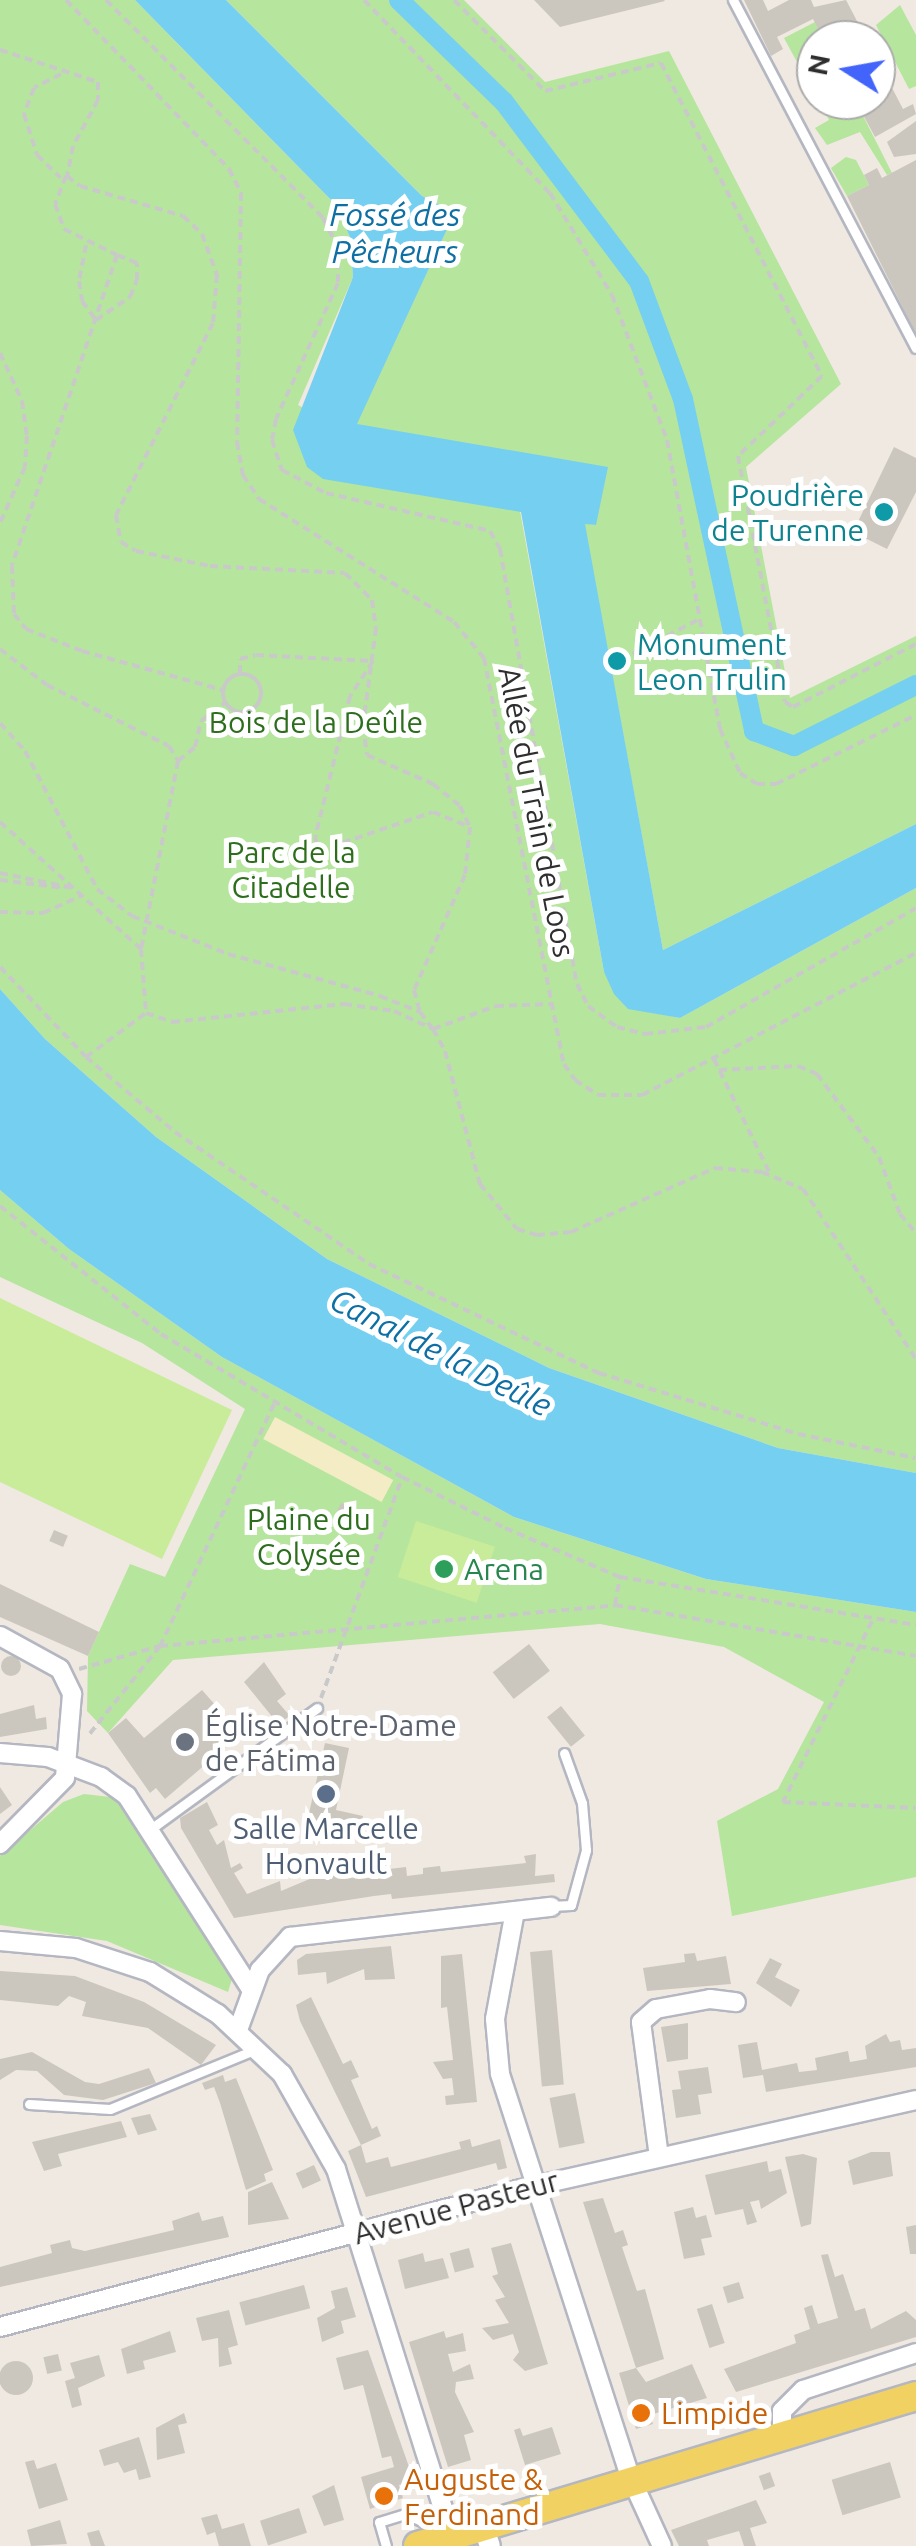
<!DOCTYPE html>
<html>
<head>
<meta charset="utf-8">
<style>
	body { margin:0 }
	#map { position:relative; width:916px; height:2546px; overflow:hidden; background:#efe9e1; font-family:Ubuntu,sans-serif }
	div>[style] { position:absolute }
	.green>* { inset:0; background:#b6e59e }
	.sand>* { inset:0; background:#f3ecc5; transform-origin:0 0 }
	.pitch>* { inset:0; background:#c9ec9a; transform-origin:0 0 }
	.water>* { inset:0; background:#75cff0 }
	.canal>* { height:20px; margin:-10px; padding:0 10px; transform-origin:10px; border-radius:10px; background:#75cff0 }
	.building>* { inset:0; background:#cbc7bf; transform-origin:0 0 }
	.round { border-radius:50% }
	.path>* { height:4px; margin-top:-2px; transform-origin:0; background:repeating-linear-gradient(90deg,#c9c9c9 0 8px,transparent 0 13px) }
	.path>.ring { margin:-2px; padding:0; box-sizing:content-box; background:none; border:4px solid #c9c9c9; border-radius:50% }
	.roads { filter:drop-shadow(2px 0 #b4b7c1) drop-shadow(-2px 0 #b4b7c1) drop-shadow(0 2px #b4b7c1) drop-shadow(0 -2px #b4b7c1) }
	.service>* { height:9px; margin:-4.5px; padding:0 4.5px; transform-origin:4.5px; border-radius:4.5px; background:#fff }
	.minor>* { height:18px; margin:-9px; padding:0 9px; transform-origin:9px; border-radius:9px; background:#fff }
	.tertiary>* { height:20px; margin:-10px; padding:0 10px; transform-origin:10px; border-radius:10px; background:#fff }
	.primary>* { height:28px; margin:-14px; padding:0 14px; transform-origin:14px; border-radius:14px; background:#f2d163 }
	.dots>* { width:28px; height:28px; translate:-50% -50%; box-sizing:border-box; border:5px solid #fff; border-radius:50% }
	span { translate:-50% -50%; white-space:nowrap; text-align:center; line-height:1.15; -webkit-text-stroke:10px #fff; paint-order:stroke }
	.culture-label { font-size:30px; color:#0d838f }
	.right { translate:-100% -50%; text-align:right }
	.left { translate:0 -50%; text-align:left }
	.park-label { font-size:30px; color:#2c6e1b }
	.street-label { font-size:30px; color:#2e2e2e }
	.leisure-label { font-size:30px; color:#27864d }
	.worship-label { font-size:30px; color:#5b616d }
	.service-label { font-size:30px; color:#4e5e75 }
	.food-label { font-size:30px; color:#c56008 }
	.water-label { font-size:32px; color:#0d6fa3; font-style:italic }
	.north { position:absolute; left:796px; top:20px; width:100px; height:100px; box-sizing:border-box; background:#fff; border:2px solid #ababab; border-radius:50%; rotate:281deg; font-size:28px; font-weight:700; line-height:40px; text-align:center; color:#2e2e2e }
	.north::after { content:''; display:block; margin:auto; width:35px; height:45px; background:#4264fb; clip-path:polygon(50% 0,100% 100%,50% 72%,0 100%) }
</style>
</head>
<body>
<div id="map">
	<div class="green">
		<i style="clip-path:polygon(0 0,135px 0,335px 204px,350px 237px,353px 277px,298px 405px,474px 503px,520px 511px,604px 972px,628px 1008px,680px 1018px,916px 888px,916px 1473px,778px 1448px,549px 1368px,327px 1259px,156px 1137px,45px 1039px,0 989px)"></i>
		<i style="clip-path:polygon(226px 0,464px 0,545px 82px,669px 51px,841px 384px,746px 467px,790px 698px,916px 636px,916px 824px,663px 950px,584px 523px,596px 525px,356px 424px,455px 212px,422px 196px)"></i>
		<i style="clip-path:polygon(900px 5px,916px 35px,916px 86px,909px 89px,876px 25px)"></i>
		<i style="clip-path:polygon(815px 22px,824px 40px,816px 40px,816px 97px,784px 38px)"></i>
		<i style="clip-path:polygon(855px 100px,892px 173px,887px 175px,860px 132px,827px 145px,815px 128px,829px 120px,820px 102px)"></i>
		<i style="clip-path:polygon(846px 157px,856px 160px,869px 185px,847px 196px,831px 168px)"></i>
		<i style="clip-path:polygon(0 1190px,69px 1249px,222px 1357px,514px 1517px,706px 1579px,916px 1612px,916px 1877px,732px 1916px,717px 1821px,778px 1789px,824px 1702px,724px 1647px,600px 1624px,173px 1660px,108px 1733px,87px 1711px,88px 1656px,130px 1564px,165px 1577px,245px 1409px,142px 1343px,0 1277px)"></i>
		<i style="clip-path:polygon(84px 1794px,110px 1797px,134px 1817px,232px 1979px,228px 1992px,107px 1941px,0 1925px,0 1856px,63px 1802px)"></i>
	</div>
	<div class="sand">
		<i style="left:275px;top:1417px;width:134px;height:25px;rotate:28deg"></i>
	</div>
	<div class="pitch">
		<i style="clip-path:polygon(0 1298px,232px 1410px,162px 1559px,0 1482px)"></i>
		<i style="left:416px;top:1521px;width:83px;height:59px;rotate:18deg"></i>
	</div>
	<div class="water">
		<i style="clip-path:polygon(135px 0,226px 0,422px 196px,455px 212px,357px 424px,608px 467px,596px 525px,585px 524px,663px 950px,916px 824px,916px 888px,680px 1018px,628px 1009px,614px 994px,604px 972px,521px 512px,323px 479px,307px 467px,293px 430px,353px 277px,350px 237px,335px 204px)"></i>
		<i style="clip-path:polygon(0 989px,45px 1039px,156px 1137px,327px 1259px,549px 1368px,778px 1448px,916px 1473px,916px 1612px,706px 1579px,514px 1517px,222px 1357px,69px 1249px,0 1190px)"></i>
	</div>
	<div class="canal">
		<i style="left:399px;top:0;width:146px;rotate:44.2deg"></i>
		<i style="left:504px;top:102px;width:224px;rotate:53deg"></i>
		<i style="left:639px;top:281px;width:126px;rotate:69.6deg"></i>
		<i style="left:683px;top:399px;width:340px;rotate:77.9deg"></i>
		<i style="left:754px;top:731px;width:43px;rotate:20.6deg"></i>
		<i style="left:794px;top:746px;width:136px;rotate:-26.6deg"></i>
	</div>
	<div class="building">
		<i style="clip-path:polygon(534px 0,664px 0,665px 1px,560px 27px)"></i>
		<i style="clip-path:polygon(744px 0,763px 0,768px 11px,789px 0,811px 0,814px 7px,846px 0,867px 40px,824px 40px,813px 19px,777px 37px,783px 49px,771px 56px)"></i>
		<i style="clip-path:polygon(876px 57px,903px 109px,913px 104px,916px 114px,875px 137px,855px 100px,876px 100px)"></i>
		<i style="clip-path:polygon(916px 121px,916px 154px,894px 157px,887px 142px)"></i>
		<i style="clip-path:polygon(916px 160px,916px 334px,847px 196px,869px 185px,864px 175px,877px 168px,882px 178px)"></i>
		<i style="clip-path:polygon(894px 447px,916px 458px,916px 492px,887px 549px,853px 532px)"></i>
		<i style="left:341px;top:1503px;width:33px;height:17px;rotate:25deg"></i>
		<i style="left:54px;top:1530px;width:15px;height:12px;rotate:23deg"></i>
		<i style="clip-path:polygon(0 1584px,99px 1632px,88px 1656px,0 1617px)"></i>
		<i style="left:529px;top:1644px;width:34px;height:46px;rotate:52deg"></i>
		<i class="round" style="left:1px;top:1656px;width:20px;height:20px"></i>
		<i style="clip-path:polygon(264px 1662px,286px 1694px,277px 1701px,290px 1716px,278px 1724px,244px 1682px)"></i>
		<i style="clip-path:polygon(202px 1690px,241px 1734px,165px 1799px,156px 1788px,150px 1793px,108px 1733px,126px 1718px,144px 1738px)"></i>
		<i style="clip-path:polygon(34px 1705px,36px 1719px,46px 1717px,47px 1729px,0 1737px,0 1714px)"></i>
		<i style="left:561px;top:1706px;width:38px;height:18px;rotate:51deg"></i>
		<i style="clip-path:polygon(325px 1743px,349px 1748px,336px 1810px,363px 1816px,358px 1838px,311px 1837px,309px 1813px)"></i>
		<i style="clip-path:polygon(0 1787px,12px 1805px,0 1814px)"></i>
		<i style="clip-path:polygon(207px 1802px,218px 1825px,209px 1830px,217px 1845px,224px 1840px,231px 1868px,240px 1863px,243px 1868px,234px 1873px,247px 1894px,280px 1881px,281px 1891px,312px 1878px,406px 1867px,407px 1876px,423px 1874px,423px 1868px,440px 1866px,441px 1872px,526px 1863px,524px 1856px,536px 1854px,535px 1876px,554px 1874px,555px 1882px,392px 1899px,391px 1894px,374px 1896px,234px 1918px,181px 1828px,180px 1818px)"></i>
		<i style="clip-path:polygon(391px 1946px,395px 1979px,365px 1980px,364px 1969px,327px 1984px,326px 1972px,298px 1975px,297px 1960px,306px 1954px)"></i>
		<i style="left:552px;top:1950px;width:135px;height:22px;rotate:85deg"></i>
		<i style="clip-path:polygon(695px 1953px,697px 1961px,726px 1956px,731px 1984px,647px 1991px,643px 1968px,685px 1962px,684px 1954px)"></i>
		<i style="clip-path:polygon(462px 1954px,477px 2102px,446px 2105px,445px 2096px,454px 2095px,452px 2078px,443px 2079px,433px 2062px,453px 2060px,447px 2007px,441px 2008px,441px 1956px)"></i>
		<i style="clip-path:polygon(770px 1958px,782px 1964px,775px 1977px,800px 1990px,791px 2007px,756px 1983px)"></i>
		<i style="clip-path:polygon(0 1971px,75px 1976px,144px 2002px,216px 2045px,201px 2065px,148px 2028px,82px 2016px,86px 2002px,69px 1996px,58px 2006px,0 2000px)"></i>
		<i style="clip-path:polygon(311px 1997px,343px 2064px,351px 2060px,359px 2077px,351px 2080px,372px 2129px,377px 2126px,381px 2136px,361px 2145px,300px 2021px,296px 2005px)"></i>
		<i style="clip-path:polygon(688px 2023px,688px 2059px,667px 2062px,661px 2027px)"></i>
		<i style="clip-path:polygon(886px 2034px,890px 2042px,900px 2040px,902px 2050px,916px 2048px,916px 2067px,766px 2092px,763px 2075px,743px 2078px,738px 2045px,757px 2042px,762px 2070px,797px 2063px,799px 2072px,817px 2070px,815px 2058px,848px 2051px,850px 2062px,867px 2059px,865px 2046px)"></i>
		<i style="clip-path:polygon(32px 2052px,85px 2082px,99px 2084px,149px 2068px,156px 2083px,103px 2100px,64px 2095px,37px 2071px,16px 2070px,0 2080px,0 2059px)"></i>
		<i style="clip-path:polygon(708px 2067px,712px 2093px,698px 2095px,701px 2114px,676px 2118px,672px 2090px,681px 2089px,678px 2071px)"></i>
		<i style="clip-path:polygon(223px 2075px,225px 2082px,236px 2078px,273px 2170px,264px 2174px,266px 2181px,246px 2190px,220px 2103px,214px 2087px,205px 2090px,202px 2083px)"></i>
		<i style="left:575px;top:2093px;width:51px;height:26px;rotate:79deg"></i>
		<i style="clip-path:polygon(150px 2114px,157px 2130px,138px 2135px,131px 2118px)"></i>
		<i style="clip-path:polygon(121px 2121px,127px 2137px,58px 2154px,62px 2166px,44px 2171px,32px 2142px)"></i>
		<i style="clip-path:polygon(470px 2139px,472px 2147px,500px 2139px,507px 2168px,498px 2170px,496px 2163px,366px 2197px,348px 2151px,361px 2145px,366px 2163px,388px 2157px,391px 2167px,461px 2149px,459px 2142px)"></i>
		<i style="clip-path:polygon(871px 2152px,890px 2152px,893px 2176px,853px 2185px,848px 2161px)"></i>
		<i style="clip-path:polygon(803px 2154px,817px 2158px,811px 2224px,801px 2227px,785px 2157px)"></i>
		<i style="clip-path:polygon(767px 2161px,769px 2172px,781px 2169px,787px 2193px,761px 2209px,759px 2200px,750px 2202px,757px 2222px,747px 2225px,743px 2209px,715px 2215px,705px 2175px)"></i>
		<i style="left:314px;top:2165px;width:17px;height:20px;rotate:66deg"></i>
		<i style="clip-path:polygon(272px 2182px,289px 2219px,248px 2225px,248px 2192px)"></i>
		<i style="clip-path:polygon(603px 2198px,615px 2233px,623px 2230px,628px 2245px,622px 2247px,637px 2291px,645px 2289px,664px 2359px,636px 2368px,583px 2202px)"></i>
		<i style="clip-path:polygon(693px 2207px,696px 2218px,706px 2215px,712px 2237px,701px 2239px,705px 2255px,684px 2259px,674px 2212px)"></i>
		<i style="clip-path:polygon(199px 2212px,202px 2221px,223px 2216px,229px 2237px,0 2287px,0 2267px,52px 2253px,50px 2245px,70px 2240px,72px 2248px,85px 2251px,174px 2230px,172px 2221px)"></i>
		<i style="clip-path:polygon(916px 2225px,916px 2254px,910px 2254px,906px 2227px)"></i>
		<i style="clip-path:polygon(511px 2243px,548px 2364px,525px 2371px,513px 2360px,519px 2352px,513px 2334px,493px 2340px,482px 2328px,509px 2323px,495px 2300px,505px 2297px,492px 2276px,498px 2274px,491px 2248px)"></i>
		<i style="left:469px;top:2248px;width:20px;height:20px;rotate:75deg"></i>
		<i style="clip-path:polygon(423px 2253px,425px 2262px,443px 2258px,449px 2278px,405px 2289px,398px 2260px)"></i>
		<i style="clip-path:polygon(828px 2254px,835px 2277px,843px 2274px,855px 2311px,865px 2308px,871px 2329px,906px 2311px,916px 2320px,916px 2337px,736px 2392px,724px 2369px,796px 2343px,794px 2335px,810px 2329px,804px 2308px,812px 2305px,818px 2324px,838px 2318px,821px 2255px)"></i>
		<i style="left:739px;top:2282px;width:17px;height:17px;rotate:73deg"></i>
		<i style="left:304px;top:2285px;width:24px;height:67px;rotate:75deg"></i>
		<i style="clip-path:polygon(347px 2287px,356px 2317px,341px 2321px,344px 2333px,322px 2342px,317px 2318px,335px 2308px,331px 2291px)"></i>
		<i style="left:712px;top:2304px;width:41px;height:16px;rotate:72deg"></i>
		<i style="clip-path:polygon(229px 2310px,238px 2345px,228px 2348px,232px 2364px,219px 2367px,218px 2338px,202px 2341px,196px 2318px)"></i>
		<i style="clip-path:polygon(170px 2331px,176px 2352px,143px 2361px,145px 2369px,127px 2374px,121px 2349px)"></i>
		<i style="clip-path:polygon(444px 2331px,446px 2338px,463px 2333px,466px 2351px,448px 2354px,453px 2372px,470px 2364px,474px 2379px,456px 2382px,455px 2392px,474px 2432px,464px 2435px,471px 2460px,448px 2467px,409px 2342px)"></i>
		<i style="clip-path:polygon(368px 2350px,414px 2481px,399px 2485px,403px 2498px,370px 2509px,361px 2477px,394px 2467px,391px 2456px,382px 2458px,363px 2385px,344px 2390px,336px 2358px)"></i>
		<i style="left:58px;top:2354px;width:17px;height:15px;rotate:77deg"></i>
		<i style="clip-path:polygon(99px 2355px,105px 2376px,78px 2388px,82px 2405px,72px 2408px,65px 2381px,75px 2378px,70px 2363px)"></i>
		<i class="round" style="left:-1px;top:2361px;width:34px;height:34px"></i>
		<i style="clip-path:polygon(692px 2364px,707px 2398px,650px 2415px,653px 2424px,636px 2429px,619px 2373px,636px 2368px,646px 2382px)"></i>
		<i style="clip-path:polygon(184px 2413px,187px 2423px,178px 2425px,185px 2453px,157px 2460px,156px 2428px)"></i>
		<i style="clip-path:polygon(552px 2427px,561px 2454px,525px 2465px,514px 2430px,520px 2428px,523px 2436px)"></i>
		<i style="clip-path:polygon(139px 2437px,151px 2477px,139px 2480px,136px 2469px,124px 2473px,118px 2462px,104px 2466px,99px 2450px)"></i>
		<i style="clip-path:polygon(34px 2460px,37px 2469px,56px 2463px,68px 2500px,39px 2509px,25px 2462px)"></i>
		<i style="left:890px;top:2462px;width:37px;height:61px;rotate:73deg"></i>
		<i style="left:770px;top:2472px;width:15px;height:12px;rotate:70deg"></i>
		<i style="clip-path:polygon(334px 2485px,344px 2520px,324px 2526px,312px 2496px)"></i>
		<i style="clip-path:polygon(756px 2500px,767px 2523px,750px 2528px,756px 2546px,744px 2546px,739px 2531px,707px 2540px,709px 2546px,679px 2546px,671px 2530px)"></i>
		<i style="left:299px;top:2508px;width:26px;height:41px;rotate:72deg"></i>
		<i style="clip-path:polygon(217px 2514px,222px 2529px,244px 2523px,251px 2546px,219px 2546px,215px 2532px,207px 2535px,201px 2518px)"></i>
		<i style="clip-path:polygon(60px 2520px,67px 2544px,31px 2546px,27px 2530px)"></i>
		<i style="clip-path:polygon(99px 2530px,105px 2546px,91px 2546px,87px 2533px)"></i>
	</div>
	<div class="path">
		<i style="left:66px;top:0;width:235px;rotate:46deg"></i>
		<i style="left:229px;top:169px;width:27px;rotate:63deg"></i>
		<i style="left:241px;top:193px;width:249px;rotate:90.9deg"></i>
		<i style="left:237px;top:442px;width:34px;rotate:80deg"></i>
		<i style="left:243px;top:475px;width:29px;rotate:56deg"></i>
		<i style="left:259px;top:499px;width:231px;rotate:32.2deg"></i>
		<i style="left:454px;top:622px;width:47px;rotate:50.2deg"></i>
		<i style="left:484px;top:658px;width:414px;rotate:78.9deg"></i>
		<i style="left:564px;top:1064px;width:19px;rotate:55deg"></i>
		<i style="left:575px;top:1080px;width:27px;rotate:33deg"></i>
		<i style="left:598px;top:1095px;width:44px"></i>
		<i style="left:642px;top:1095px;width:309px;rotate:-27.4deg"></i>
		<i style="left:106px;top:0;width:308px;rotate:45.1deg"></i>
		<i style="left:323px;top:218px;width:34px;rotate:63deg"></i>
		<i style="left:338px;top:248px;width:35px;rotate:90deg"></i>
		<i style="left:338px;top:283px;width:149px;rotate:114.5deg"></i>
		<i style="left:276px;top:419px;width:21px;rotate:101deg"></i>
		<i style="left:272px;top:440px;width:32px;rotate:72deg"></i>
		<i style="left:282px;top:470px;width:50px;rotate:27.6deg"></i>
		<i style="left:326px;top:493px;width:168px;rotate:13deg"></i>
		<i style="left:490px;top:531px;width:21px;rotate:61deg"></i>
		<i style="left:500px;top:549px;width:442px;rotate:80deg"></i>
		<i style="left:577px;top:984px;width:25px;rotate:63deg"></i>
		<i style="left:588px;top:1006px;width:36px;rotate:36deg"></i>
		<i style="left:617px;top:1027px;width:29px;rotate:14deg"></i>
		<i style="left:645px;top:1034px;width:61px;rotate:-6.5deg"></i>
		<i style="left:706px;top:1027px;width:241px;rotate:-29.5deg"></i>
		<i style="left:364px;top:0;width:268px;rotate:46.1deg"></i>
		<i style="left:550px;top:193px;width:119px;rotate:58.7deg"></i>
		<i style="left:612px;top:295px;width:155px;rotate:69.2deg"></i>
		<i style="left:667px;top:440px;width:294px;rotate:79.6deg"></i>
		<i style="left:720px;top:729px;width:48px;rotate:65.6deg"></i>
		<i style="left:740px;top:773px;width:20px;rotate:33deg"></i>
		<i style="left:757px;top:784px;width:19px"></i>
		<i style="left:776px;top:784px;width:156px;rotate:-26.2deg"></i>
		<i style="left:454px;top:0;width:129px;rotate:45deg"></i>
		<i style="left:545px;top:91px;width:119px;rotate:-13.6deg"></i>
		<i style="left:661px;top:63px;width:352px;rotate:62.8deg"></i>
		<i style="left:822px;top:376px;width:116px;rotate:136.4deg"></i>
		<i style="left:738px;top:456px;width:250px;rotate:79.2deg"></i>
		<i style="left:785px;top:702px;width:9px;rotate:32deg"></i>
		<i style="left:793px;top:707px;width:138px;rotate:-27.1deg"></i>
		<i style="left:0;top:50px;width:103px;rotate:18.1deg"></i>
		<i style="left:98px;top:82px;width:18px;rotate:90deg"></i>
		<i style="left:98px;top:100px;width:52px;rotate:118.5deg"></i>
		<i style="left:73px;top:146px;width:31px;rotate:101deg"></i>
		<i style="left:67px;top:176px;width:16px;rotate:38deg"></i>
		<i style="left:80px;top:186px;width:107px;rotate:16.2deg"></i>
		<i style="left:183px;top:216px;width:26px;rotate:43deg"></i>
		<i style="left:202px;top:234px;width:44px;rotate:69.9deg"></i>
		<i style="left:217px;top:275px;width:48px;rotate:94.8deg"></i>
		<i style="left:213px;top:323px;width:215px;rotate:116.8deg"></i>
		<i style="left:116px;top:515px;width:27px;rotate:80deg"></i>
		<i style="left:121px;top:542px;width:17px;rotate:31deg"></i>
		<i style="left:136px;top:551px;width:76px;rotate:11.5deg"></i>
		<i style="left:210px;top:566px;width:135px;rotate:3deg"></i>
		<i style="left:345px;top:573px;width:38px;rotate:45deg"></i>
		<i style="left:372px;top:600px;width:28px;rotate:82deg"></i>
		<i style="left:376px;top:628px;width:99px;rotate:97.6deg"></i>
		<i style="left:363px;top:726px;width:29px;rotate:82deg"></i>
		<i style="left:367px;top:755px;width:72px;rotate:23.7deg"></i>
		<i style="left:433px;top:784px;width:35px;rotate:39deg"></i>
		<i style="left:460px;top:806px;width:23px;rotate:65deg"></i>
		<i style="left:470px;top:827px;width:48px;rotate:95.9deg"></i>
		<i style="left:465px;top:875px;width:126px;rotate:113.9deg"></i>
		<i style="left:414px;top:990px;width:23px;rotate:75deg"></i>
		<i style="left:61px;top:74px;width:30px;rotate:153deg"></i>
		<i style="left:34px;top:88px;width:28px;rotate:111deg"></i>
		<i style="left:24px;top:114px;width:43px;rotate:72.4deg"></i>
		<i style="left:37px;top:155px;width:33px;rotate:44deg"></i>
		<i style="left:66px;top:176px;width:30px;rotate:111deg"></i>
		<i style="left:55px;top:204px;width:27px;rotate:70deg"></i>
		<i style="left:64px;top:229px;width:59px;rotate:26.1deg"></i>
		<i style="left:117px;top:255px;width:328px;rotate:108.7deg"></i>
		<i style="left:12px;top:566px;width:48px;rotate:87.6deg"></i>
		<i style="left:14px;top:614px;width:19px;rotate:51deg"></i>
		<i style="left:26px;top:629px;width:60px;rotate:21.4deg"></i>
		<i style="left:82px;top:651px;width:146px;rotate:15.5deg"></i>
		<i style="left:86px;top:245px;width:37px;rotate:101deg"></i>
		<i style="left:79px;top:281px;width:20px;rotate:81deg"></i>
		<i style="left:82px;top:301px;width:24px;rotate:54deg"></i>
		<i style="left:96px;top:320px;width:41px;rotate:-34.1deg"></i>
		<i style="left:130px;top:297px;width:18px;rotate:-68deg"></i>
		<i style="left:137px;top:280px;width:17px;rotate:-90deg"></i>
		<i style="left:137px;top:263px;width:22px;rotate:-158deg"></i>
		<i style="left:0;top:353px;width:53px;rotate:65.4deg"></i>
		<i style="left:22px;top:401px;width:35px;rotate:82deg"></i>
		<i style="left:27px;top:436px;width:31px;rotate:94deg"></i>
		<i style="left:25px;top:467px;width:61px;rotate:114.1deg"></i>
		<i style="left:0;top:649px;width:59px;rotate:37.5deg"></i>
		<i style="left:47px;top:685px;width:136px;rotate:26.6deg"></i>
		<i style="left:169px;top:746px;width:17px;rotate:59deg"></i>
		<i style="left:178px;top:761px;width:192px;rotate:101.1deg"></i>
		<i style="left:141px;top:949px;width:64px;rotate:85.5deg"></i>
		<i style="left:146px;top:1013px;width:28px;rotate:19deg"></i>
		<i style="left:172px;top:1022px;width:173px;rotate:-6deg"></i>
		<i style="left:344px;top:1004px;width:50px;rotate:8deg"></i>
		<i style="left:394px;top:1011px;width:43px;rotate:24.8deg"></i>
		<i style="left:433px;top:1029px;width:25px;rotate:61deg"></i>
		<i style="left:445px;top:1051px;width:138px;rotate:75.3deg"></i>
		<i style="left:480px;top:1184px;width:58px;rotate:50.6deg"></i>
		<i style="left:517px;top:1229px;width:21px;rotate:17deg"></i>
		<i style="left:537px;top:1235px;width:34px;rotate:-5deg"></i>
		<i style="left:571px;top:1232px;width:158px;rotate:-24deg"></i>
		<i style="left:715px;top:1168px;width:47px;rotate:4.9deg"></i>
		<i style="left:762px;top:1172px;width:44px;rotate:22.5deg"></i>
		<i style="left:803px;top:1189px;width:204px;rotate:56.4deg"></i>
		<i style="left:621px;top:660px;width:90px;rotate:-27.7deg"></i>
		<i style="left:240px;top:673px;width:14px;rotate:-90deg"></i>
		<i style="left:240px;top:659px;width:16px;rotate:-14deg"></i>
		<i style="left:256px;top:655px;width:117px;rotate:2.9deg"></i>
		<i style="left:373px;top:661px;width:42px;rotate:123.3deg"></i>
		<i style="left:350px;top:696px;width:145px;rotate:103.9deg"></i>
		<i style="left:315px;top:837px;width:14px;rotate:78deg"></i>
		<i style="left:318px;top:851px;width:121px;rotate:-18.7deg"></i>
		<i style="left:433px;top:812px;width:35px;rotate:22deg"></i>
		<i class="ring" style="left:223px;top:674px;width:34px;height:34px"></i>
		<i style="left:0;top:723px;width:38px;rotate:48deg"></i>
		<i style="left:25px;top:751px;width:156px;rotate:62.4deg"></i>
		<i style="left:97px;top:889px;width:44px;rotate:37.6deg"></i>
		<i style="left:132px;top:916px;width:103px;rotate:21.6deg"></i>
		<i style="left:228px;top:954px;width:158px;rotate:15.4deg"></i>
		<i style="left:380px;top:996px;width:43px;rotate:21.8deg"></i>
		<i style="left:420px;top:1012px;width:21px;rotate:53deg"></i>
		<i style="left:433px;top:1029px;width:67px;rotate:-20.1deg"></i>
		<i style="left:496px;top:1006px;width:57px;rotate:-2deg"></i>
		<i style="left:178px;top:761px;width:22px;rotate:-39deg"></i>
		<i style="left:195px;top:747px;width:27px;rotate:-77deg"></i>
		<i style="left:201px;top:721px;width:30px;rotate:-37deg"></i>
		<i style="left:0;top:822px;width:190px;rotate:42deg"></i>
		<i style="left:0;top:873px;width:75px;rotate:11.6deg"></i>
		<i style="left:0;top:880px;width:65px;rotate:7deg"></i>
		<i style="left:0;top:912px;width:43px;rotate:1.3deg"></i>
		<i style="left:43px;top:913px;width:44px;rotate:-24.2deg"></i>
		<i style="left:0;top:967px;width:124px;rotate:46.3deg"></i>
		<i style="left:86px;top:1057px;width:116px;rotate:40.1deg"></i>
		<i style="left:175px;top:1132px;width:235px;rotate:34.2deg"></i>
		<i style="left:369px;top:1264px;width:255px;rotate:25.4deg"></i>
		<i style="left:599px;top:1373px;width:208px;rotate:17deg"></i>
		<i style="left:798px;top:1434px;width:120px;rotate:11.5deg"></i>
		<i style="left:86px;top:1057px;width:74px;rotate:-36.3deg"></i>
		<i style="left:714px;top:1059px;width:130px;rotate:64deg"></i>
		<i style="left:719px;top:1070px;width:79px;rotate:-2.9deg"></i>
		<i style="left:798px;top:1066px;width:21px;rotate:23deg"></i>
		<i style="left:817px;top:1074px;width:104px;rotate:53.2deg"></i>
		<i style="left:879px;top:1157px;width:61px;rotate:69.8deg"></i>
		<i style="left:900px;top:1214px;width:25px;rotate:50deg"></i>
		<i style="left:0;top:1206px;width:206px;rotate:38.5deg"></i>
		<i style="left:161px;top:1334px;width:280px;rotate:30.7deg"></i>
		<i style="left:402px;top:1477px;width:115px;rotate:26.3deg"></i>
		<i style="left:505px;top:1528px;width:125px;rotate:23.1deg"></i>
		<i style="left:620px;top:1577px;width:300px;rotate:9.2deg"></i>
		<i style="left:274px;top:1404px;width:268px;rotate:115.2deg"></i>
		<i style="left:160px;top:1646px;width:457px;rotate:-5.1deg"></i>
		<i style="left:615px;top:1605px;width:305px;rotate:9.6deg"></i>
		<i style="left:615px;top:1605px;width:28px;rotate:-80deg"></i>
		<i style="left:872px;top:1621px;width:202px;rotate:116.2deg"></i>
		<i style="left:783px;top:1802px;width:133px;rotate:2.6deg"></i>
		<i style="left:79px;top:1669px;width:84px;rotate:-15.9deg"></i>
		<i style="left:160px;top:1646px;width:115px;rotate:128.7deg"></i>
		<i style="left:321px;top:1698px;width:234px;rotate:-69.8deg"></i>
	</div>
	<div class="roads">
		<div class="service">
			<i style="left:733px;top:0;width:393px;rotate:62.3deg"></i>
			<i style="left:152px;top:1828px;width:204px;rotate:-36deg"></i>
			<i style="left:551px;top:1906px;width:20px;rotate:-3deg"></i>
			<i style="left:571px;top:1905px;width:57px;rotate:-74.7deg"></i>
			<i style="left:586px;top:1850px;width:47px;rotate:-94.9deg"></i>
			<i style="left:582px;top:1803px;width:53px;rotate:-109.8deg"></i>
			<i style="left:29px;top:2104px;width:81px;rotate:3.5deg"></i>
			<i style="left:110px;top:2109px;width:158px;rotate:-22.3deg"></i>
			<i style="left:386px;top:2546px;width:25px;rotate:-106deg"></i>
			<i style="left:379px;top:2522px;width:28px;rotate:-17deg"></i>
			<i style="left:406px;top:2514px;width:43px;rotate:24.8deg"></i>
		</div>
		<div class="minor">
			<i style="left:0;top:1636px;width:68px;rotate:28.8deg"></i>
			<i style="left:60px;top:1669px;width:28px;rotate:64deg"></i>
			<i style="left:72px;top:1694px;width:84px;rotate:94.8deg"></i>
			<i style="left:65px;top:1778px;width:93px;rotate:134.6deg"></i>
			<i style="left:0;top:1753px;width:48px;rotate:4.8deg"></i>
			<i style="left:48px;top:1757px;width:57px;rotate:20.7deg"></i>
			<i style="left:101px;top:1777px;width:32px;rotate:36deg"></i>
			<i style="left:127px;top:1796px;width:229px;rotate:57.3deg"></i>
			<i style="left:515px;top:1911px;width:110px;rotate:100.5deg"></i>
			<i style="left:495px;top:2019px;width:55px;rotate:84.8deg"></i>
			<i style="left:500px;top:2074px;width:420px;rotate:72.1deg"></i>
			<i style="left:629px;top:2474px;width:79px;rotate:65.4deg"></i>
			<i style="left:0;top:1941px;width:76px;rotate:5.3deg"></i>
			<i style="left:76px;top:1948px;width:78px;rotate:18deg"></i>
			<i style="left:150px;top:1972px;width:80px;rotate:31.7deg"></i>
			<i style="left:218px;top:2014px;width:88px;rotate:43.2deg"></i>
			<i style="left:282px;top:2074px;width:109px;rotate:60.4deg"></i>
			<i style="left:336px;top:2169px;width:392px;rotate:72.5deg"></i>
			<i style="left:238px;top:2030px;width:64px;rotate:-69.9deg"></i>
			<i style="left:260px;top:1970px;width:45px;rotate:-47.7deg"></i>
			<i style="left:290px;top:1937px;width:263px;rotate:-6.6deg"></i>
			<i style="left:659px;top:2157px;width:136px;rotate:-97.6deg"></i>
			<i style="left:641px;top:2022px;width:20px;rotate:-41deg"></i>
			<i style="left:656px;top:2009px;width:55px;rotate:-10.5deg"></i>
			<i style="left:710px;top:1999px;width:26px;rotate:7deg"></i>
			<i style="left:0;top:2327px;width:539px;rotate:-14.84deg"></i>
			<i style="left:521px;top:2189px;width:405px;rotate:-12.7deg"></i>
			<i style="left:782px;top:2438px;width:27px;rotate:-90deg"></i>
			<i style="left:782px;top:2411px;width:30px;rotate:-45deg"></i>
			<i style="left:803px;top:2390px;width:119px;rotate:-18.1deg"></i>
		</div>
		<div class="tertiary">
			<i style="left:483px;top:2525px;width:22px;rotate:72deg"></i>
		</div>
		<div class="primary">
			<i style="left:418px;top:2546px;width:520px;rotate:-16.76deg"></i>
		</div>
	</div>
	<div class="dots">
		<i style="left:884px;top:512px;background:#0f9aa8"></i>
		<i style="left:617px;top:661px;background:#0f9aa8"></i>
		<i style="left:444px;top:1569px;background:#2e9e5b"></i>
		<i style="left:185px;top:1742px;background:#6b7280"></i>
		<i style="left:326px;top:1794px;background:#5c6f8a"></i>
		<i style="left:641px;top:2413px;background:#e8710a"></i>
		<i style="left:384px;top:2496px;background:#e8710a"></i>
	</div>
	<div class="culture-label">
		<span class="right" style="left:864px;top:512px">Poudrière<br>de Turenne</span>
		<span class="left" style="left:637px;top:661px">Monument<br>Leon Trulin</span>
	</div>
	<div class="park-label">
		<span style="left:316px;top:722px">Bois de la Deûle</span>
		<span style="left:291px;top:869px">Parc de la<br>Citadelle</span>
		<span style="left:309px;top:1536px">Plaine du<br>Colysée</span>
	</div>
	<div class="street-label">
		<span style="left:537px;top:812px;rotate:79deg">Allée du Train de Loos</span>
		<span style="left:456px;top:2207px;rotate:-15deg">Avenue Pasteur</span>
	</div>
	<div class="leisure-label">
		<span class="left" style="left:464px;top:1569px">Arena</span>
	</div>
	<div class="worship-label">
		<span class="left" style="left:205px;top:1742px">Église Notre-Dame<br>de Fátima</span>
	</div>
	<div class="service-label">
		<span style="left:326px;top:1845px">Salle Marcelle<br>Honvault</span>
	</div>
	<div class="food-label">
		<span class="left" style="left:661px;top:2413px">Limpide</span>
		<span class="left" style="left:404px;top:2496px">Auguste &amp;<br>Ferdinand</span>
	</div>
	<div class="water-label">
		<span style="left:395px;top:233px">Fossé des<br>Pêcheurs</span>
		<span style="left:441px;top:1352px;rotate:27deg">Canal de la Deûle</span>
	</div>
	<div class="north">N</div>
</div>
</body>
</html>
